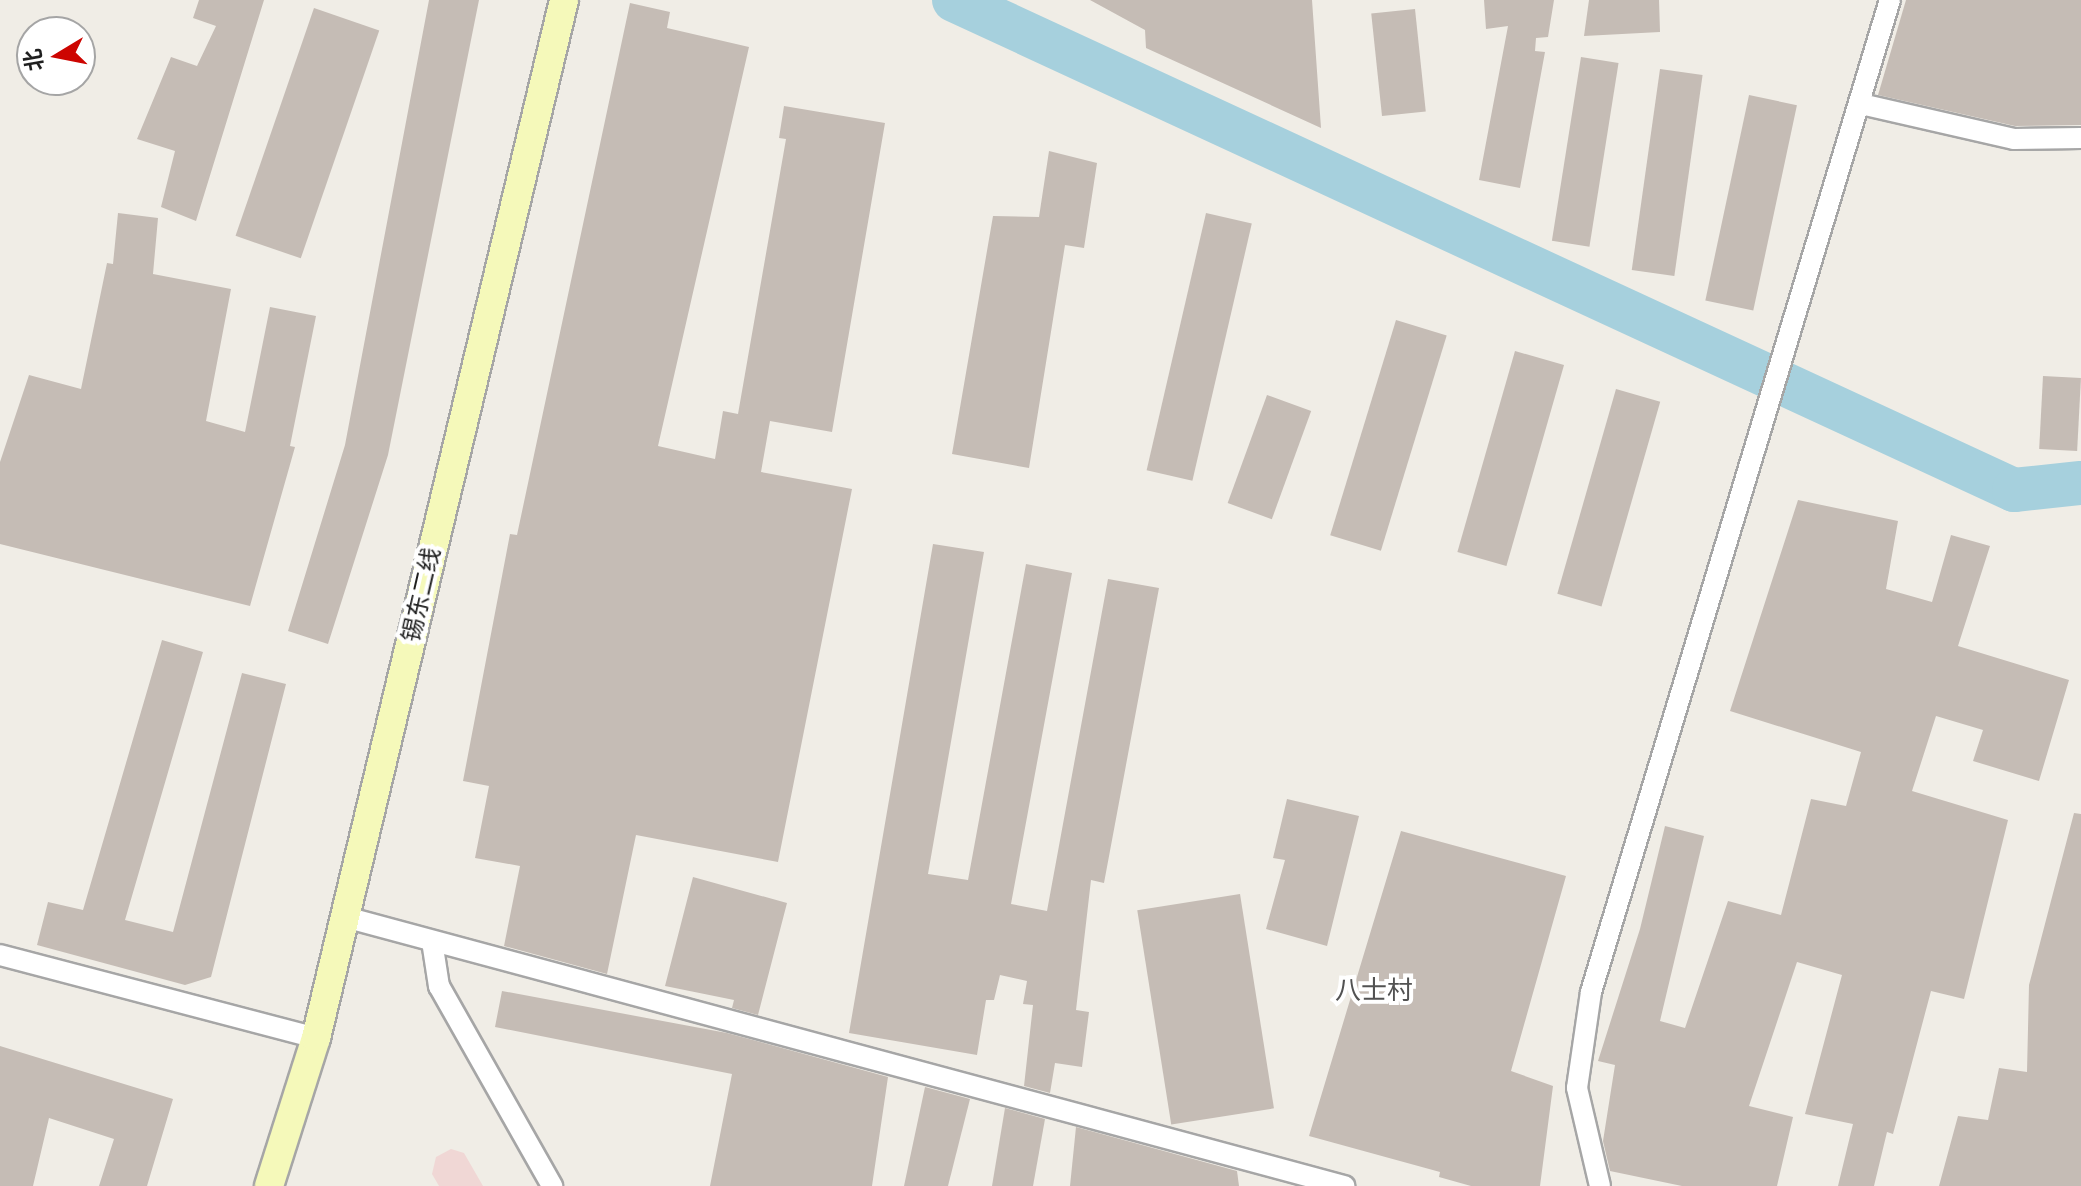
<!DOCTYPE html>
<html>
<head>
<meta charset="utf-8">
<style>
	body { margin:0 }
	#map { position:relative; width:2081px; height:1186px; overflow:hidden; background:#f0ede6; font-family:Rubik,"Noto Sans SC",sans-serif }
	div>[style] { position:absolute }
	.commercial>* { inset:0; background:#f0d7d5 }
	.river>* { height:44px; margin:-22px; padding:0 22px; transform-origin:22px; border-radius:22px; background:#a6d0dd }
	.building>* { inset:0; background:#c5bcb5; transform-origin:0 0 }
	.roads { filter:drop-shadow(2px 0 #a6a6a6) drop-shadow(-2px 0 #a6a6a6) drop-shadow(0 2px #a6a6a6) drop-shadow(0 -2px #a6a6a6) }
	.street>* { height:20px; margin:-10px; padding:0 10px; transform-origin:10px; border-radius:10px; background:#fff }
	.secondary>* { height:28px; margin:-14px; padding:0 14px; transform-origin:14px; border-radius:14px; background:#f5f9ba }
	span { translate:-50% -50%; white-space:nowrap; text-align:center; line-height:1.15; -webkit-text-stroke:8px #fff; paint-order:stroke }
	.street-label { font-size:24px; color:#1f1f1f }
	.neighbourhood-label { font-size:26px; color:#525252 }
	.north { position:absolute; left:16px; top:16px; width:80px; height:80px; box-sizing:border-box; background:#fff; border:2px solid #a5a5a5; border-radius:50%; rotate:260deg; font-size:22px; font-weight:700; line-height:32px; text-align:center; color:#1f1f1f }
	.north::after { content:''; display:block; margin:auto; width:28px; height:36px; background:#cd0501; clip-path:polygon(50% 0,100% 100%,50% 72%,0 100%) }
</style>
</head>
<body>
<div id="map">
	<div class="commercial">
		<i style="clip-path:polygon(451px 1149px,464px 1153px,483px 1186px,439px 1186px,432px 1174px,436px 1157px)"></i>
	</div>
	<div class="river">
		<i style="left:954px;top:0;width:1168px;rotate:24.81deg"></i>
		<i style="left:2014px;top:490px;width:67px;rotate:-6deg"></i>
	</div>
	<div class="building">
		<i style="clip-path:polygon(199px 0,264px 0,196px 221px,161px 207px,175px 151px,137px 139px,171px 57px,197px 66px,216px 26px,193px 18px)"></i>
		<i style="clip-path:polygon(429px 0,479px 0,388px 455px,328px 644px,288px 631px,345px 445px)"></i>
		<i style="clip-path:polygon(1090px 0,1312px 0,1321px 128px,1146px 48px,1145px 30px)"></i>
		<i style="clip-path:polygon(1484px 0,1554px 0,1548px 37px,1536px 38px,1535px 51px,1545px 52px,1520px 188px,1479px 180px,1508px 26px,1486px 29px)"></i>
		<i style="clip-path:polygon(1589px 0,1659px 0,1660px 32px,1584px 36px)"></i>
		<i style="clip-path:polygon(1906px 0,2081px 0,2081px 125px,2015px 126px,1878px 95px)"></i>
		<i style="clip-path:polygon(630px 3px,670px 12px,667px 28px,749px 47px,658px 446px,715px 459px,723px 411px,738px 414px,786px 139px,779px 138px,784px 106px,885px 123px,832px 432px,770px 421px,761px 472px,852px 489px,778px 862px,636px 835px,607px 974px,504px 946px,520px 866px,475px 858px,489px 786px,463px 781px,510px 534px,517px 535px)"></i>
		<i style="left:314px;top:8px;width:69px;height:241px;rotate:19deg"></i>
		<i style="left:1415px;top:9px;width:103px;height:44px;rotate:84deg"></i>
		<i style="left:1581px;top:57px;width:38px;height:186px;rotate:9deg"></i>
		<i style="left:1660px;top:69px;width:43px;height:203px;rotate:8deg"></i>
		<i style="left:1749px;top:95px;width:49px;height:210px;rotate:12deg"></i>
		<i style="clip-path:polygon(1049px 151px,1097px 163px,1084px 248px,1065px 245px,1029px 468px,952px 454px,993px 216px,1039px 217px)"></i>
		<i style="clip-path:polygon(118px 213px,158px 218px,153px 274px,231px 289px,206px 421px,245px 432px,270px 307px,316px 316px,290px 446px,295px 447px,250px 606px,0 544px,0 462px,29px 375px,81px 389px,107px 263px,113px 264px)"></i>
		<i style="left:1206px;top:213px;width:47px;height:264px;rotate:13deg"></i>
		<i style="left:1396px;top:320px;width:53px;height:225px;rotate:17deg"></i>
		<i style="left:1515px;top:351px;width:51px;height:209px;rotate:16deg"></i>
		<i style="left:2043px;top:376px;width:38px;height:73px;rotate:3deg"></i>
		<i style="left:1616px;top:389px;width:46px;height:213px;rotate:16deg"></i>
		<i style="left:1267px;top:395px;width:47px;height:115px;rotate:20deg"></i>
		<i style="clip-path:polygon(1798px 500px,1898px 521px,1886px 589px,1932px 602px,1951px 535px,1990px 546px,1958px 646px,2069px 680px,2039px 781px,1973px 761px,1983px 730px,1936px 716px,1912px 791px,2008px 820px,1964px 999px,1931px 991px,1893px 1134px,1887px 1132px,1874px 1186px,1838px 1186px,1853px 1124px,1805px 1114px,1842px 975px,1797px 962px,1749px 1106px,1793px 1117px,1777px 1186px,1682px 1186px,1610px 1171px,1603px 1141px,1615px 1065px,1598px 1061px,1640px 929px,1665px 826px,1704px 836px,1660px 1021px,1685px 1028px,1728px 901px,1781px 915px,1811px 799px,1846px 806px,1861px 752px,1730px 711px)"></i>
		<i style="clip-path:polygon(933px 544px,984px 552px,928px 874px,968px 880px,1026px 564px,1072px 573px,1011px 904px,1047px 911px,1108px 579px,1159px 588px,1104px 883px,1091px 880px,1076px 1010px,1089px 1012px,1082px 1067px,1055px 1063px,1050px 1093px,1024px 1086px,1033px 1005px,1023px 1004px,1027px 981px,1000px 975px,994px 1000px,986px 1000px,977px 1055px,849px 1033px)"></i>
		<i style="clip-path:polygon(162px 640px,203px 652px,125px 920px,173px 932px,242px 673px,286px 684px,211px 977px,185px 985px,37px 945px,48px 902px,83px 910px)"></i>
		<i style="clip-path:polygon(1287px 799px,1359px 816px,1327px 946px,1266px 929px,1285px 860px,1273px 858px)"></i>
		<i style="clip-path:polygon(2074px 813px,2081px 814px,2081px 1186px,1939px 1186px,1958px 1116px,1988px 1120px,1999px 1068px,2027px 1072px,2029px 985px)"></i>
		<i style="clip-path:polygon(1401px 831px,1566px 876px,1511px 1071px,1553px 1086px,1540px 1186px,1471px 1186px,1439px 1177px,1440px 1172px,1309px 1136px)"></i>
		<i style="clip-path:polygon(693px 877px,787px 903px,758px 1015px,732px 1008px,734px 1000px,665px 986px)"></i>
		<i style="left:1240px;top:894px;width:217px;height:104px;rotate:81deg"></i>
		<i style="clip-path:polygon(502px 991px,727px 1033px,888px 1077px,872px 1186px,710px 1186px,732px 1074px,495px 1027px)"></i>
		<i style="clip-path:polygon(0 1046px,173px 1099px,147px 1186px,99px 1186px,114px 1139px,49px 1118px,33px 1186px,0 1186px)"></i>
		<i style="clip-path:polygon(925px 1087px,970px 1099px,948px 1186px,904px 1186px)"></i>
		<i style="clip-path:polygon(1005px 1108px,1045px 1119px,1033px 1186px,992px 1186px)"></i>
		<i style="clip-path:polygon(1076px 1127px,1237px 1171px,1239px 1186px,1070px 1186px)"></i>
	</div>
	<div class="roads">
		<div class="street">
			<i style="left:1861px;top:104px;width:157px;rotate:12.9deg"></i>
			<i style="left:2014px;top:139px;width:67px;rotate:-0.9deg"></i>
			<i style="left:345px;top:917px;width:1035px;rotate:15.07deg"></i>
			<i style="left:432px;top:941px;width:46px;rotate:81.2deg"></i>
			<i style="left:439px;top:986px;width:230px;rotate:60.5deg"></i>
			<i style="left:0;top:955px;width:327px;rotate:14.7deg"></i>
			<i style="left:1600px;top:1186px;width:101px;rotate:-103.2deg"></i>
			<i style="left:1577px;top:1088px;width:97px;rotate:-81.7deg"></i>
			<i style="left:1591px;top:992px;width:1036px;rotate:-73.23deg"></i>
		</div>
		<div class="secondary">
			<i style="left:269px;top:1186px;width:155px;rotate:-72.4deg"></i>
			<i style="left:316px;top:1038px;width:1067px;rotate:-76.56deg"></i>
		</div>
	</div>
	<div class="street-label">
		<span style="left:422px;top:595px;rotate:-77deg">锡东二线</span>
	</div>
	<div class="neighbourhood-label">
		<span style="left:1374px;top:991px">八士村</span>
	</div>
	<div class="north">北</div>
</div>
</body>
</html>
